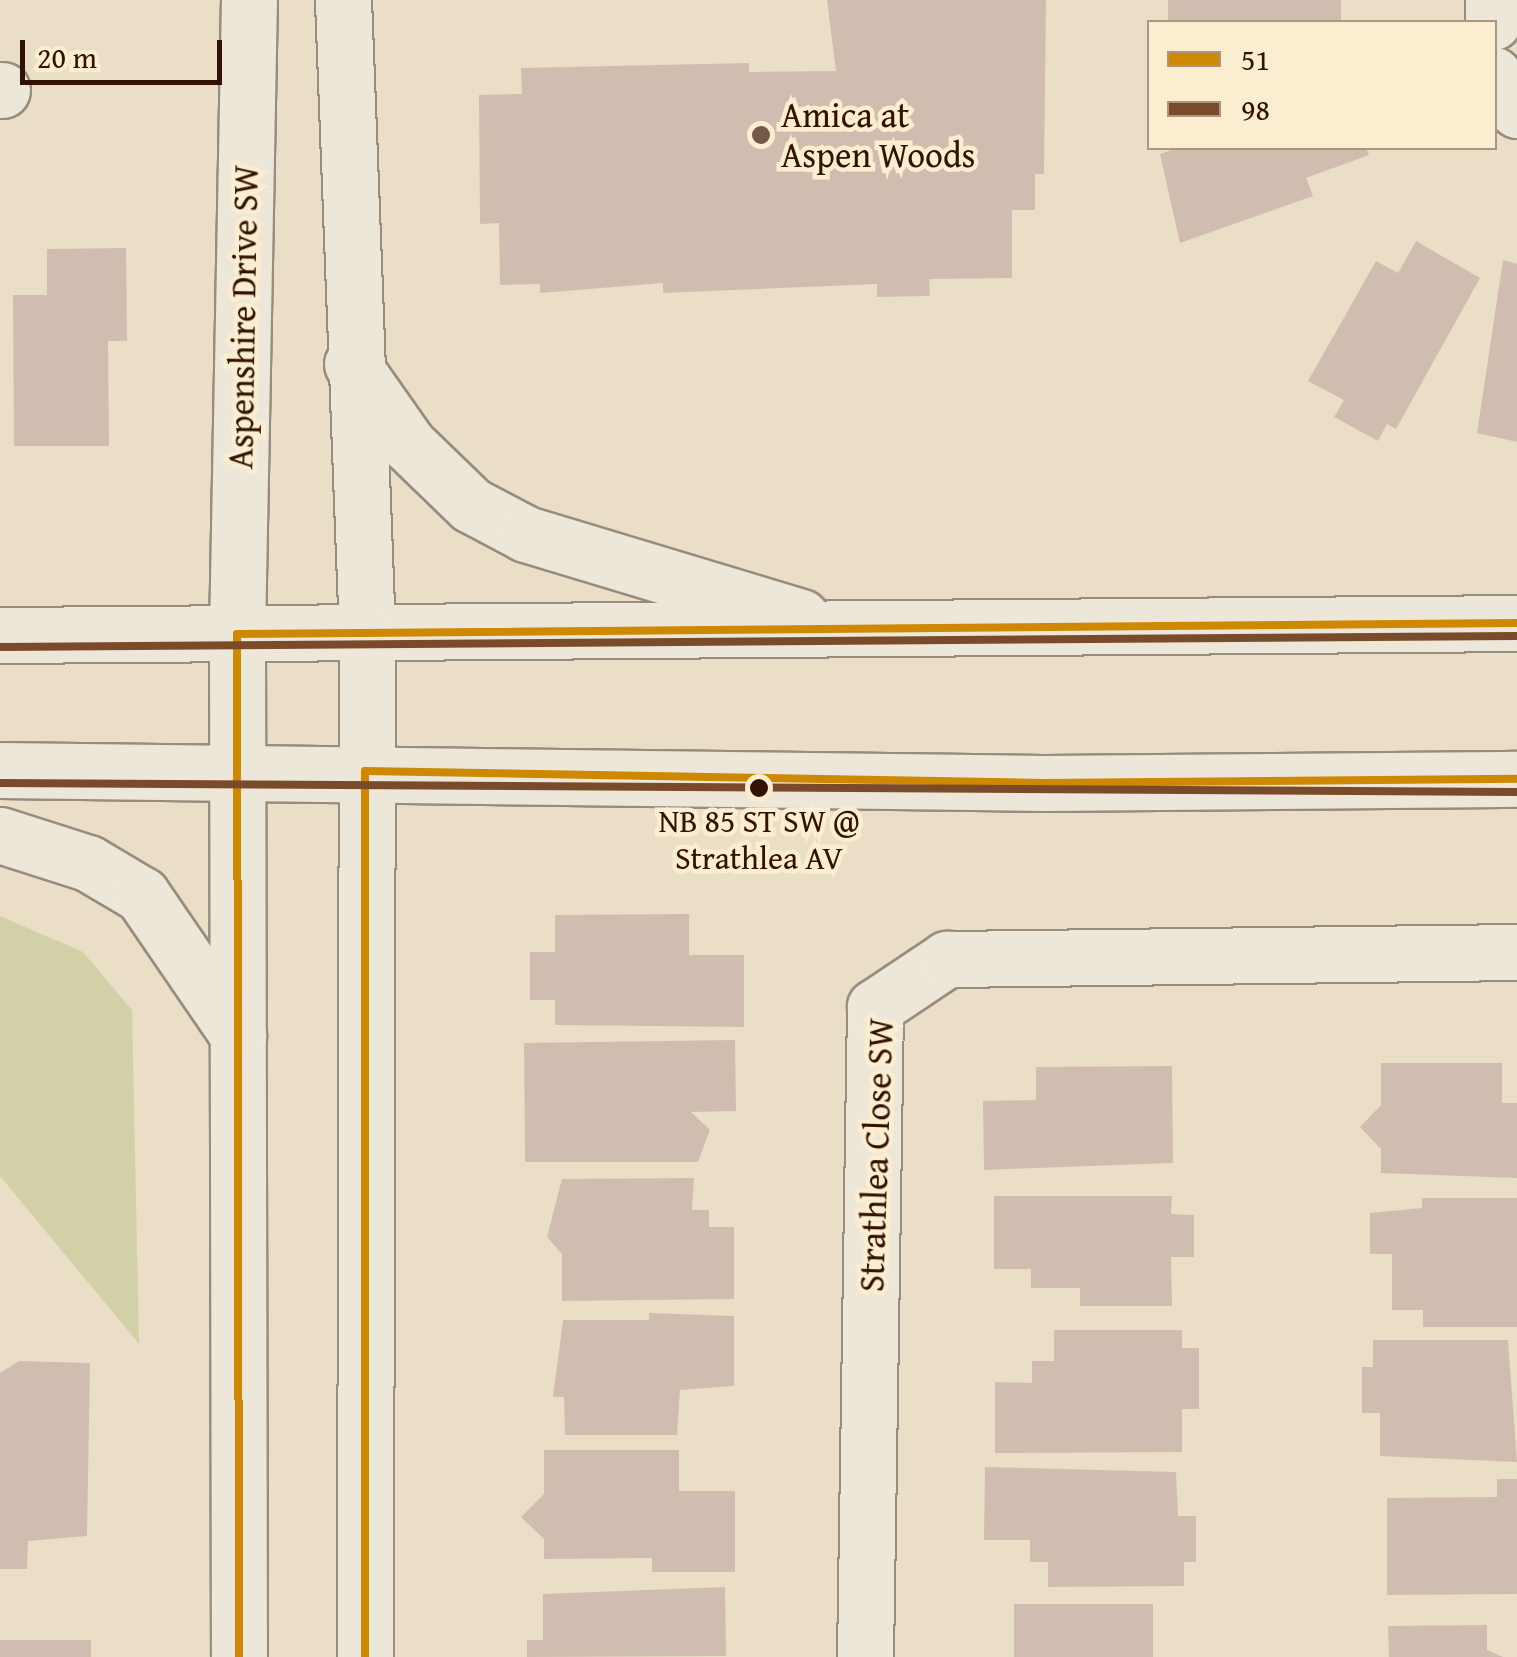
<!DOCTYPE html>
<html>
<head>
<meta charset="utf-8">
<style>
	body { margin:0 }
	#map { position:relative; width:1517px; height:1657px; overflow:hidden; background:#eadfc6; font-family:"Gentium Book Plus",serif }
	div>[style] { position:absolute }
	.green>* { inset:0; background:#d2d0a7 }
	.building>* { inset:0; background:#d0bdaf; transform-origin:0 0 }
	.roads { filter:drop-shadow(2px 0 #978c7d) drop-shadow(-2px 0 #978c7d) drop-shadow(0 2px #978c7d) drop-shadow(0 -2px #978c7d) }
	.street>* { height:55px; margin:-27.5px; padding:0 27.5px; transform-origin:27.5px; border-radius:27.5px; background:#ede7da }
	.secondary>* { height:55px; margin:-27.5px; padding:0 27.5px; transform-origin:27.5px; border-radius:27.5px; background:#ede7da }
	.bus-1>* { height:8px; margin:-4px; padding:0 4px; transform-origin:4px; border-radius:4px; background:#cf8801 }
	.bus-2>* { height:8px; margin:-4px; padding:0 4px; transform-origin:4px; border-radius:4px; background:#7a4b2a }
	.dots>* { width:28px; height:28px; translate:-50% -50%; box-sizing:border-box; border:5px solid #fbeed0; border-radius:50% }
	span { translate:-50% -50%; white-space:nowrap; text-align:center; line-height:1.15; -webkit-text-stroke:9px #fbeed0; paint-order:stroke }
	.bus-label { font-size:32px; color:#311204 }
	.poi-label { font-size:35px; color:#311204 }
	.left { translate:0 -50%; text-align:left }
	.street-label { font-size:35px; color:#311204 }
	.legend { position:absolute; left:1147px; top:20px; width:350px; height:130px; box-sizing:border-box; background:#fbeed0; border:2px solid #aa967e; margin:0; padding:12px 18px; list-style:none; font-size:30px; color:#311204 }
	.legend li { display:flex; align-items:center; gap:20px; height:50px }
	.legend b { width:50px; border:2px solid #aa967e }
	.scale { position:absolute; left:20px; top:40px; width:202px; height:45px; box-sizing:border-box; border:5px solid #311204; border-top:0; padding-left:12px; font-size:30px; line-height:35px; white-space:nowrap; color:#311204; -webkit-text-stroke:8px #fbeed0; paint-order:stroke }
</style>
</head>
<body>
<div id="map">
	<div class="green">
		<i style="clip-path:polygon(0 916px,83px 952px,132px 1010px,139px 1344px,0 1176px)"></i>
	</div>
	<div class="building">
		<i style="clip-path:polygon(827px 0,1046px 0,1044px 174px,1035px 174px,1035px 210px,1012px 210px,1012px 278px,929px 279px,930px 296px,877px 297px,877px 284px,663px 293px,663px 283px,540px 293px,540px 284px,500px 285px,499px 223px,480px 224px,479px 95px,522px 94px,521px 68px,749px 63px,749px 72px,836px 71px)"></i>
		<i style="left:1168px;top:0;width:173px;height:22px"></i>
		<i style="clip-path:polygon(1178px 148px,1366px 148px,1369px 155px,1306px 178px,1313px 196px,1180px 243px,1160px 154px)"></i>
		<i style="clip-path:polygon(1416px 241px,1480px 278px,1396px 429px,1387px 424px,1378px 441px,1334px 417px,1344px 400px,1308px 381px,1376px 261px,1398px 273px)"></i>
		<i style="clip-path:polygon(126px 248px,127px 341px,108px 341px,109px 446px,14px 446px,13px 295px,47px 295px,47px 249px)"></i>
		<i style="clip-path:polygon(1503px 260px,1517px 264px,1517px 442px,1477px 433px)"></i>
		<i style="clip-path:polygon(689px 914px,689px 955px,744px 955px,744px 1027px,555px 1025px,555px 1000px,530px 1000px,530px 952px,555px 952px,555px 915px)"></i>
		<i style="clip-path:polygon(735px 1040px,736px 1111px,691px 1112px,710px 1130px,698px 1162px,525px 1162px,524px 1043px)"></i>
		<i style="clip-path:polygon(1381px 1063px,1502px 1063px,1502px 1103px,1517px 1103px,1517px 1178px,1381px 1173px,1381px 1149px,1360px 1127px,1381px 1105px)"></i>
		<i style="clip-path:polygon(1172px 1066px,1173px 1163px,984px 1170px,983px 1101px,1036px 1100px,1036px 1067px)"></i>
		<i style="clip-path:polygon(694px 1178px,692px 1210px,709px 1210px,709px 1227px,734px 1227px,734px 1299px,562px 1301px,562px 1254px,547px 1237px,562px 1179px)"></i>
		<i style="clip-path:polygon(994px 1196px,1172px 1196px,1171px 1214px,1194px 1215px,1194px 1257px,1171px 1257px,1172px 1306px,1080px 1306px,1080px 1288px,1031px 1288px,1031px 1269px,994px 1269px)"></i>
		<i style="clip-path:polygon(1422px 1198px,1517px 1198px,1517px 1327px,1423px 1327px,1423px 1310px,1392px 1310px,1392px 1254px,1370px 1254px,1370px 1213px,1422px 1208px)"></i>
		<i style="clip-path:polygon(649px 1313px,734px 1316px,734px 1386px,680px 1390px,677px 1435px,565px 1435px,564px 1397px,553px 1397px,563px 1320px,649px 1320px)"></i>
		<i style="clip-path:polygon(1054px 1330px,1182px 1330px,1182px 1348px,1199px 1348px,1199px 1409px,1182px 1409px,1182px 1452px,995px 1453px,995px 1382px,1032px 1383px,1032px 1361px,1054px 1361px)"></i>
		<i style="clip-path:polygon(1373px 1340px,1508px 1340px,1517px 1462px,1380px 1456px,1380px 1413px,1362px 1413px,1362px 1367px,1373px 1367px)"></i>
		<i style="clip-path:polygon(19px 1361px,90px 1363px,87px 1536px,28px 1541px,27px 1569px,0 1569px,0 1373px)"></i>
		<i style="clip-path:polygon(544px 1450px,679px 1450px,679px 1491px,735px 1491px,735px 1572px,652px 1572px,652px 1558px,544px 1559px,544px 1539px,521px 1517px,544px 1494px)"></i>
		<i style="clip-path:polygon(985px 1467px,1176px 1472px,1178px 1516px,1196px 1516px,1196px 1562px,1184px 1562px,1184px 1586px,1048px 1587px,1048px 1562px,1030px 1562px,1030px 1540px,984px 1540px)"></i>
		<i style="clip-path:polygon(1497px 1479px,1517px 1479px,1517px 1594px,1387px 1595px,1387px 1498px,1497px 1497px)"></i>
		<i style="clip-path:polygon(725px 1587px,726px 1656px,527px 1657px,527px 1640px,543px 1640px,543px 1594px)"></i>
		<i style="left:1153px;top:1604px;width:53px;height:139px;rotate:90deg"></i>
		<i style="clip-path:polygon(1487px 1625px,1487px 1650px,1503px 1657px,1389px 1657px,1388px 1626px)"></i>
		<i style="left:0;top:1640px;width:91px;height:17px"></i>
	</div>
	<div class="roads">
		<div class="street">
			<i style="left:343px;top:0;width:632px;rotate:87.83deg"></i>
			<i style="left:1493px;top:0;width:22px;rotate:90deg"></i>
			<i style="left:1494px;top:75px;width:42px;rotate:56.7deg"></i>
			<i style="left:0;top:90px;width:2px"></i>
			<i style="left:237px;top:634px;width:634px;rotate:-88.92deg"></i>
			<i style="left:865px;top:1657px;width:650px;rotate:-89.12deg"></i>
			<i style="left:875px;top:1007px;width:87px;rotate:-33.7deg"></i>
			<i style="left:947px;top:959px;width:570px;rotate:-0.7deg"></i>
		</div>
		<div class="secondary">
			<i style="left:352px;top:364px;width:99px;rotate:54.9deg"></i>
			<i style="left:409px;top:445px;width:86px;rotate:44.1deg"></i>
			<i style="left:471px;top:505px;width:62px;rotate:27.8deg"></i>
			<i style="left:526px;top:534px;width:287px;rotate:16.8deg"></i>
			<i style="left:237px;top:634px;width:1023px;rotate:89.89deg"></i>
			<i style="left:0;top:635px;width:1517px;rotate:-0.45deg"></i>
			<i style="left:0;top:770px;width:1044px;rotate:0.71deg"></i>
			<i style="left:1044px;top:783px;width:473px;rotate:-0.5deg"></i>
			<i style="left:0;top:835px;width:92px;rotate:17.7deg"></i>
			<i style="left:88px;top:863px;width:63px;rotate:30.7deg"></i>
			<i style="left:142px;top:895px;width:170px;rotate:55.6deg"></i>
			<i style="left:365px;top:1657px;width:1025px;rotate:-89.89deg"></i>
		</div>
	</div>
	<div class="bus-1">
		<i style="left:239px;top:1657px;width:1023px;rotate:-90.11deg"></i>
		<i style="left:237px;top:634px;width:1280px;rotate:-0.49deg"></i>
		<i style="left:365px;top:1657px;width:886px;rotate:-90deg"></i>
		<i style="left:365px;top:771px;width:679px;rotate:1.01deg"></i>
		<i style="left:1044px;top:783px;width:473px;rotate:-0.5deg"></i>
	</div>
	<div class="bus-2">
		<i style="left:0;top:647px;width:1517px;rotate:-0.42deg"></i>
		<i style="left:0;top:783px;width:1517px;rotate:0.34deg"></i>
	</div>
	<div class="dots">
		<i style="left:761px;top:135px;background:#725a48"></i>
		<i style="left:759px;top:788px;background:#311204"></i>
	</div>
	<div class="bus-label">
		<span style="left:759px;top:840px">NB 85 ST SW @<br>Strathlea AV</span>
	</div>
	<div class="poi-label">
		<span class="left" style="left:781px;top:135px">Amica at<br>Aspen Woods</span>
	</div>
	<div class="street-label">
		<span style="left:243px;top:317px;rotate:-89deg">Aspenshire Drive SW</span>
		<span style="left:876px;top:1155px;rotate:-88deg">Strathlea Close SW</span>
	</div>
	<ul class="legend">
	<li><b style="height:12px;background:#cf8801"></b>51</li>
	<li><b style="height:12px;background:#7a4b2a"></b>98</li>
	</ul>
	<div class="scale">20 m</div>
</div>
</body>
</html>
